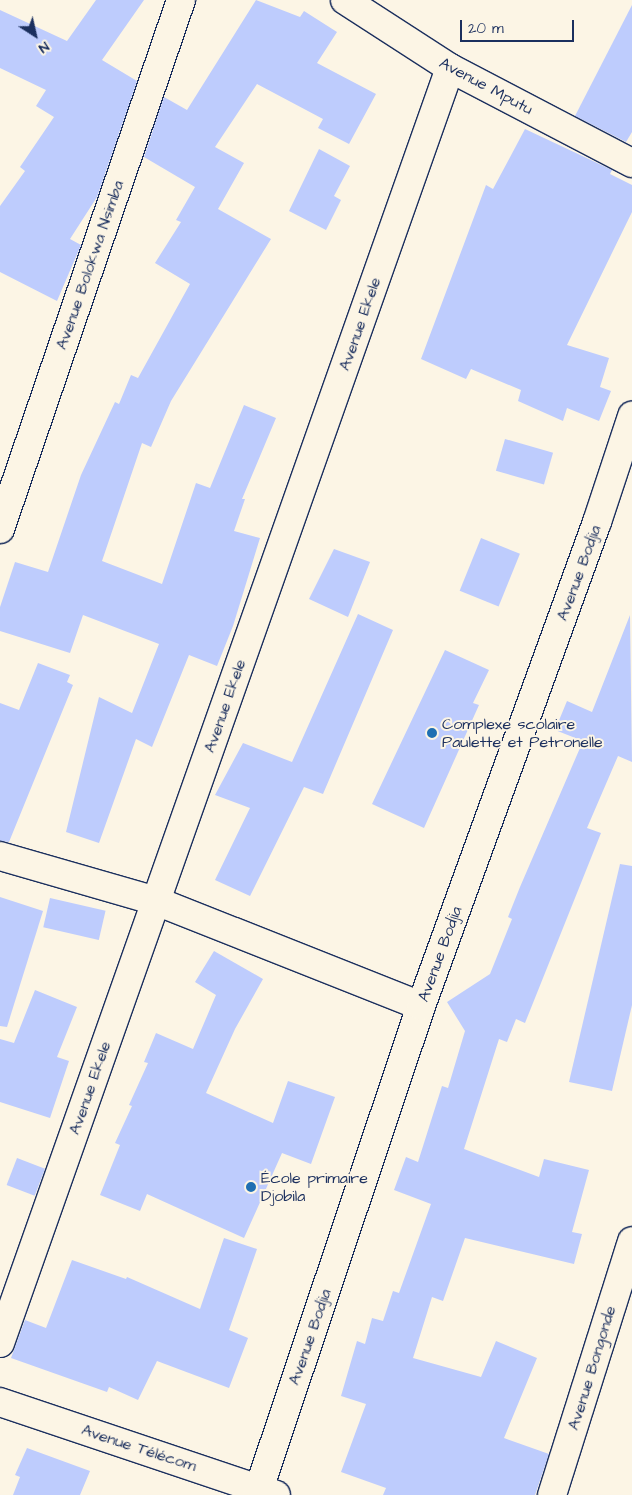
<!DOCTYPE html>
<html>
<head>
<meta charset="utf-8">
<style>
	body { margin:0 }
	#map { position:relative; width:632px; height:1495px; overflow:hidden; background:#fcf5e5; font-family:"Architects Daughter",sans-serif }
	div>[style] { position:absolute }
	.building>* { inset:0; background:#beccfd; transform-origin:0 0 }
	.roads { filter:drop-shadow(1px 0 #1b2f5e) drop-shadow(-1px 0 #1b2f5e) drop-shadow(0 1px #1b2f5e) drop-shadow(0 -1px #1b2f5e) }
	.minor>* { height:28px; margin:-14px; padding:0 14px; transform-origin:14px; border-radius:14px; background:#fcf5e5 }
	.dots>* { width:14px; height:14px; translate:-50% -50%; box-sizing:border-box; border:2px solid #fcf5e5; border-radius:50% }
	span { translate:-50% -50%; white-space:nowrap; text-align:center; line-height:1.15; -webkit-text-stroke:4px #fcf5e5; paint-order:stroke }
	.street-label { font-size:16px; color:#1b2f5e }
	.poi-label { font-size:16px; color:#1b2f5e }
	.left { translate:0 -50%; text-align:left }
	.north { position:absolute; left:10px; top:10px; width:50px; height:50px; -webkit-text-stroke:4px #fcf5e5; paint-order:stroke; rotate:145deg; font-size:14px; font-weight:700; line-height:20px; text-align:center; color:#1b2f5e }
	.north::after { content:''; display:block; margin:auto; width:18px; height:22px; background:#1b2f5e; clip-path:polygon(50% 0,100% 100%,50% 72%,0 100%) }
	.scale { position:absolute; left:460px; top:20px; width:114px; height:22px; box-sizing:border-box; border:2px solid #1b2f5e; border-top:0; padding-left:6px; font-size:15px; line-height:18px; white-space:nowrap; color:#1b2f5e; -webkit-text-stroke:4px #fcf5e5; paint-order:stroke }
</style>
</head>
<body>
<div id="map">
	<div class="building">
		<i style="clip-path:polygon(96px 0,144px 0,102px 60px,137px 81px,97px 197px,70px 239px,81px 245px,57px 301px,0 272px,0 206px,25px 171px,20px 167px,54px 117px,36px 106px,46px 90px,0 68px,0 10px,67px 41px)"></i>
		<i style="clip-path:polygon(256px 0,300px 17px,304px 11px,337px 32px,317px 63px,376px 94px,349px 144px,318px 128px,323px 119px,257px 84px,215px 147px,244px 163px,218px 209px,271px 239px,171px 401px,151px 447px,142px 443px,102px 561px,162px 584px,196px 483px,210px 488px,244px 405px,276px 418px,242px 499px,245px 499px,234px 531px,260px 538px,233px 626px,217px 666px,189px 655px,152px 747px,136px 739px,99px 843px,66px 832px,99px 697px,132px 713px,159px 644px,83px 615px,70px 653px,0 631px,0 607px,15px 562px,48px 572px,81px 475px,115px 402px,119px 404px,131px 375px,138px 378px,190px 284px,155px 263px,181px 222px,176px 220px,195px 187px,144px 157px,164px 97px,187px 110px)"></i>
		<i style="clip-path:polygon(632px 5px,632px 132px,626px 142px,575px 116px)"></i>
		<i style="clip-path:polygon(525px 129px,612px 170px,610px 174px,632px 185px,632px 212px,567px 345px,609px 358px,600px 387px,611px 391px,599px 421px,567px 408px,563px 421px,518px 401px,521px 390px,471px 369px,466px 379px,421px 359px,486px 185px,493px 189px)"></i>
		<i style="clip-path:polygon(319px 149px,350px 166px,334px 196px,341px 200px,326px 230px,289px 211px)"></i>
		<i style="left:505px;top:439px;width:50px;height:33px;rotate:16deg"></i>
		<i style="left:481px;top:538px;width:42px;height:57px;rotate:22deg"></i>
		<i style="clip-path:polygon(334px 549px,370px 562px,348px 617px,309px 599px)"></i>
		<i style="clip-path:polygon(358px 614px,393px 630px,323px 794px,304px 787px,250px 896px,215px 880px,250px 808px,215px 795px,243px 743px,292px 762px)"></i>
		<i style="clip-path:polygon(630px 615px,632px 762px,618px 756px,587px 828px,601px 833px,525px 1023px,516px 1019px,507px 1042px,499px 1039px,464px 1149px,539px 1177px,544px 1159px,589px 1170px,572px 1232px,582px 1234px,574px 1264px,465px 1238px,443px 1301px,432px 1297px,413px 1358px,481px 1377px,496px 1341px,537px 1358px,504px 1438px,549px 1454px,535px 1495px,383px 1495px,386px 1488px,341px 1472px,366px 1404px,341px 1396px,357px 1341px,365px 1344px,372px 1318px,383px 1321px,393px 1291px,399px 1293px,431px 1204px,394px 1190px,406px 1157px,418px 1162px,442px 1086px,448px 1088px,465px 1031px,447px 1002px,490px 974px,512px 919px,508px 917px,520px 887px,583px 741px,555px 730px,567px 701px,592px 712px)"></i>
		<i style="clip-path:polygon(445px 650px,489px 670px,473px 703px,479px 705px,424px 828px,372px 804px)"></i>
		<i style="clip-path:polygon(38px 663px,70px 675px,67px 682px,73px 685px,9px 842px,0 841px,0 703px,19px 710px)"></i>
		<i style="clip-path:polygon(620px 864px,632px 866px,632px 1005px,612px 1091px,569px 1082px)"></i>
		<i style="clip-path:polygon(0 897px,43px 911px,7px 1027px,0 1026px)"></i>
		<i style="left:50px;top:898px;width:57px;height:30px;rotate:13deg"></i>
		<i style="clip-path:polygon(214px 951px,263px 979px,235px 1029px,206px 1093px,273px 1123px,288px 1081px,335px 1097px,311px 1164px,282px 1153px,244px 1238px,147px 1194px,140px 1211px,100px 1195px,120px 1145px,115px 1143px,132px 1106px,129px 1105px,148px 1063px,144px 1062px,156px 1033px,193px 1049px,216px 995px,195px 982px)"></i>
		<i style="clip-path:polygon(35px 990px,77px 1007px,57px 1057px,69px 1061px,50px 1118px,0 1102px,0 1039px,14px 1043px)"></i>
		<i style="left:17px;top:1158px;width:30px;height:29px;rotate:21deg"></i>
		<i style="clip-path:polygon(224px 1238px,257px 1249px,229px 1330px,248px 1338px,229px 1388px,157px 1361px,138px 1400px,109px 1387px,107px 1392px,11px 1358px,25px 1320px,46px 1328px,72px 1260px,126px 1279px,127px 1277px,200px 1309px)"></i>
		<i style="clip-path:polygon(27px 1448px,90px 1471px,80px 1495px,13px 1495px,20px 1477px,15px 1475px)"></i>
	</div>
	<div class="roads">
		<div class="minor">
			<i style="left:345px;top:0;width:125px;rotate:32.9deg"></i>
			<i style="left:450px;top:68px;width:205px;rotate:27.6deg"></i>
			<i style="left:0;top:529px;width:559px;rotate:-71.11deg"></i>
			<i style="left:0;top:856px;width:162px;rotate:16.1deg"></i>
			<i style="left:156px;top:901px;width:285px;rotate:21.6deg"></i>
			<i style="left:0;top:1343px;width:1352px;rotate:-70.56deg"></i>
			<i style="left:0;top:1402px;width:291px;rotate:18.6deg"></i>
			<i style="left:257px;top:1495px;width:516px;rotate:-71.46deg"></i>
			<i style="left:421px;top:1006px;width:515px;rotate:-70.02deg"></i>
			<i style="left:597px;top:522px;width:112px;rotate:-71.7deg"></i>
			<i style="left:552px;top:1495px;width:266px;rotate:-72.5deg"></i>
		</div>
	</div>
	<div class="dots">
		<i style="left:432px;top:733px;background:#1f6fb2"></i>
		<i style="left:251px;top:1187px;background:#1f6fb2"></i>
	</div>
	<div class="street-label">
		<span style="left:486px;top:86px;rotate:28deg">Avenue Mputu</span>
		<span style="left:90px;top:265px;rotate:-71deg">Avenue Bolokwa Nsimba</span>
		<span style="left:360px;top:324px;rotate:-71deg">Avenue Ekele</span>
		<span style="left:579px;top:573px;rotate:-70deg">Avenue Bodjia</span>
		<span style="left:225px;top:706px;rotate:-71deg">Avenue Ekele</span>
		<span style="left:440px;top:954px;rotate:-70deg">Avenue Bodjia</span>
		<span style="left:90px;top:1088px;rotate:-71deg">Avenue Ekele</span>
		<span style="left:310px;top:1337px;rotate:-71deg">Avenue Bodjia</span>
		<span style="left:592px;top:1368px;rotate:-73deg">Avenue Bongonde</span>
		<span style="left:139px;top:1448px;rotate:18deg">Avenue Télécom</span>
	</div>
	<div class="poi-label">
		<span class="left" style="left:442px;top:733px">Complexe scolaire<br>Paulette et Petronelle</span>
		<span class="left" style="left:261px;top:1187px">École primaire<br>Djobila</span>
	</div>
	<div class="north">N</div>
	<div class="scale">20 m</div>
</div>
</body>
</html>
